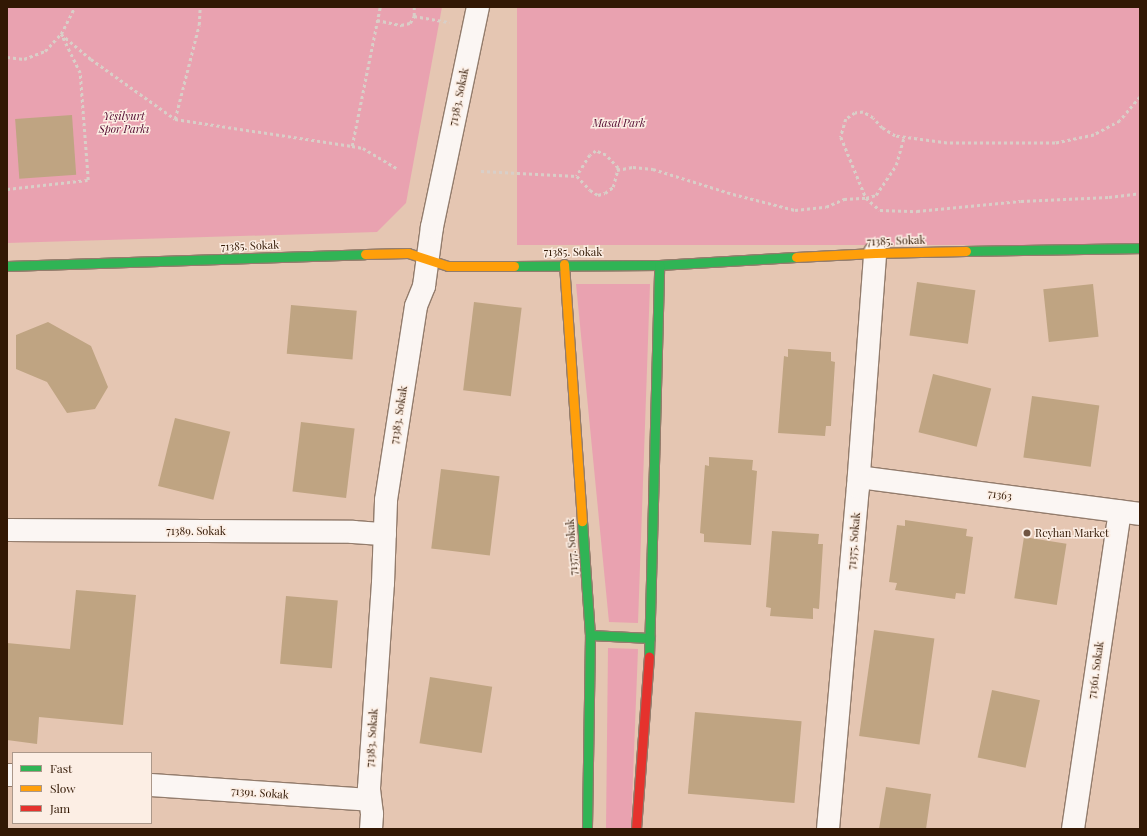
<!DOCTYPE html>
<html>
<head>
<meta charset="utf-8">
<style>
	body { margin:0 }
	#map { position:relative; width:1147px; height:836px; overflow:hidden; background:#e5c6b2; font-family:"Playfair Display",serif }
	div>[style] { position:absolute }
	.green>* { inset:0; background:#e9a2b0; transform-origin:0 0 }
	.building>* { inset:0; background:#bfa482; transform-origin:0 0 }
	.path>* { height:2.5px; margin-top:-1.25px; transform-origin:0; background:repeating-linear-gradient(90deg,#d9cfc8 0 3px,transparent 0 6px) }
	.roads { filter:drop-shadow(1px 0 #937c6c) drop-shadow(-1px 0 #937c6c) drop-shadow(0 1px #937c6c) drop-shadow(0 -1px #937c6c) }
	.street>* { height:22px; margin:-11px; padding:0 11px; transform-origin:11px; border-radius:11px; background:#fbf6f3 }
	.fast>* { height:9px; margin:-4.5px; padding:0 4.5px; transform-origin:4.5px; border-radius:4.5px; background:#30b455 }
	.slow>* { height:9px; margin:-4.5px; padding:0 4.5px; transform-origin:4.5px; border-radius:4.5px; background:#ff9f0a }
	.jam>* { height:9px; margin:-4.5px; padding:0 4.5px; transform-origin:4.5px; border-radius:4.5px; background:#e5322d }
	.dots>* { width:11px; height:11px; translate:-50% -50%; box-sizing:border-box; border:2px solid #fceee4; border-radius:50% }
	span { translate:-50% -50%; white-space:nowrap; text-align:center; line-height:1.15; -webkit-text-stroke:3px #fceee4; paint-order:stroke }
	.street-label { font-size:11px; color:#321804 }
	.park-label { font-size:11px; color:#51082e; font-style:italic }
	.poi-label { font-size:11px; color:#321804 }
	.left { translate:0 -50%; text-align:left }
	.frame { position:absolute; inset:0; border:8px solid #321804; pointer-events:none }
	.legend { position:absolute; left:12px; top:752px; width:140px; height:72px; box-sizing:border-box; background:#fceee4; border:1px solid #ab988a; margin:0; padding:5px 7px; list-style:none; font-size:12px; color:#321804 }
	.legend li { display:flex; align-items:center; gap:8px; height:20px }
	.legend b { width:20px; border:1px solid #ab988a }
</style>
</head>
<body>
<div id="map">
	<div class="green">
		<i style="clip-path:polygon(7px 7px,442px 7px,406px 203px,377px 232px,7px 243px)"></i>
		<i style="left:517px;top:7px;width:623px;height:238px"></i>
		<i style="clip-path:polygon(576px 284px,650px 284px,638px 623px,609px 622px)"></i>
		<i style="clip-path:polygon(608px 648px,638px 649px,631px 829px,606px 829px)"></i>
	</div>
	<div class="building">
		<i style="left:72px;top:115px;width:60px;height:57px;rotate:86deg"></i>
		<i style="left:917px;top:282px;width:59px;height:54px;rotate:8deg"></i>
		<i style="left:1093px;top:284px;width:53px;height:50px;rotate:84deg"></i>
		<i style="left:474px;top:302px;width:48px;height:89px;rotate:7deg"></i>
		<i style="left:291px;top:305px;width:66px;height:49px;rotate:5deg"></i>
		<i style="clip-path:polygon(48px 322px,91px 346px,108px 387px,95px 409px,67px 413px,47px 382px,16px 369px,16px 335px)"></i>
		<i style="clip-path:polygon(788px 349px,831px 352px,831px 361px,835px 362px,831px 426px,826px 426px,825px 436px,778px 433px,784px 356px,788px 357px)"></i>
		<i style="left:933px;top:374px;width:60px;height:60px;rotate:14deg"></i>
		<i style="left:1032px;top:396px;width:68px;height:62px;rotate:8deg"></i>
		<i style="left:175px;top:418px;width:57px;height:70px;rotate:14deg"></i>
		<i style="left:301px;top:422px;width:54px;height:70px;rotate:7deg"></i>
		<i style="clip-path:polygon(709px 457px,753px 460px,752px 470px,757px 471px,751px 545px,704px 542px,704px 534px,700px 533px,705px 465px,709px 466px)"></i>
		<i style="left:441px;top:469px;width:59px;height:80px;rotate:7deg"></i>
		<i style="clip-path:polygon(905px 520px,967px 529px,966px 536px,973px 537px,965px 594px,956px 593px,955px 599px,895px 590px,897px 583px,889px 582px,897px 525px,905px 526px)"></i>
		<i style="clip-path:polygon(772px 531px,819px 534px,818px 544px,823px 544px,819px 609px,813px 608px,813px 619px,770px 616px,771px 608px,766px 607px)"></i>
		<i style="left:1024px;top:537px;width:43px;height:62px;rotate:9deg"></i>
		<i style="clip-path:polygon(76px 590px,136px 595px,123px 725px,39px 717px,37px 744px,7px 740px,7px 643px,70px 649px)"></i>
		<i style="left:286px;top:596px;width:52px;height:68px;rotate:5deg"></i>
		<i style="left:874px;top:630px;width:61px;height:107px;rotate:8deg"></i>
		<i style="left:430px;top:677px;width:63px;height:67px;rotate:9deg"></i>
		<i style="left:992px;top:690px;width:49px;height:69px;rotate:12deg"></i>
		<i style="left:695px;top:712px;width:107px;height:82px;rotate:5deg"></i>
		<i style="clip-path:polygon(886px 787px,931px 794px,926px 829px,879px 829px)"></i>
	</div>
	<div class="path">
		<i style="left:414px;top:16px;width:36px;rotate:10deg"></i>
		<i style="left:377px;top:20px;width:25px;rotate:12deg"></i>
		<i style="left:401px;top:25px;width:9px;rotate:-13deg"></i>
		<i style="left:410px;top:23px;width:8px;rotate:-60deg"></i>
		<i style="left:414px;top:16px;width:9px;rotate:-90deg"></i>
		<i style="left:7px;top:57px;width:17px;rotate:7deg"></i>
		<i style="left:24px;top:59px;width:22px;rotate:-21deg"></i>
		<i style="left:45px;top:51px;width:23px;rotate:-47deg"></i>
		<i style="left:61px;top:34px;width:30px;rotate:-63deg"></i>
		<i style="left:1140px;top:97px;width:31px;rotate:130deg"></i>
		<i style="left:1120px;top:121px;width:30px;rotate:152deg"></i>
		<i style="left:1094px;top:135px;width:40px;rotate:168deg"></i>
		<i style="left:1055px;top:143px;width:108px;rotate:180deg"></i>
		<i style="left:947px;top:143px;width:52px;rotate:-172.3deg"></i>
		<i style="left:895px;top:136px;width:15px;rotate:-148deg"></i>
		<i style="left:882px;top:128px;width:13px;rotate:-132deg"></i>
		<i style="left:873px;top:118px;width:12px;rotate:-149deg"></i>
		<i style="left:863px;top:112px;width:8px;rotate:173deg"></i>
		<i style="left:855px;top:113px;width:11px;rotate:146deg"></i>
		<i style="left:846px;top:119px;width:19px;rotate:106deg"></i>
		<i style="left:841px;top:137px;width:66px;rotate:67.7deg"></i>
		<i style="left:866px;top:198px;width:18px;rotate:41deg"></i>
		<i style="left:880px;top:210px;width:37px;rotate:2deg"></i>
		<i style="left:917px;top:211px;width:104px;rotate:-5.5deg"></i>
		<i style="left:1021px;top:201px;width:88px;rotate:-2.6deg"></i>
		<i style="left:1109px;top:197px;width:31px;rotate:-7deg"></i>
		<i style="left:175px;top:119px;width:97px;rotate:-75.7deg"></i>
		<i style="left:199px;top:25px;width:18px;rotate:-87deg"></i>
		<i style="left:352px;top:146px;width:11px;rotate:10deg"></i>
		<i style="left:363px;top:148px;width:39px;rotate:31deg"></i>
		<i style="left:617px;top:170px;width:16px;rotate:-11deg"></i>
		<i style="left:633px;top:167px;width:20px;rotate:6deg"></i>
		<i style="left:653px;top:169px;width:84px;rotate:17.4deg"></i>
		<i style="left:733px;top:194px;width:64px;rotate:14.5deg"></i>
		<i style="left:795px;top:210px;width:31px;rotate:-6deg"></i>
		<i style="left:826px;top:207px;width:20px;rotate:-24deg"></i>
		<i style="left:844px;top:199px;width:22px;rotate:-3deg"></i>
		<i style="left:866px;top:198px;width:10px;rotate:-17deg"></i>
		<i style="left:876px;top:195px;width:36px;rotate:-56deg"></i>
		<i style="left:896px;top:165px;width:29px;rotate:-74deg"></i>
		<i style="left:481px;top:171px;width:96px;rotate:3deg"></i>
		<i style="left:577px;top:176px;width:19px;rotate:47deg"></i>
		<i style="left:590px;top:190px;width:9px;rotate:32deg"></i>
		<i style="left:598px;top:195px;width:7px;rotate:-16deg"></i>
		<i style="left:605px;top:193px;width:10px;rotate:-37deg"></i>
		<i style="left:613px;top:187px;width:20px;rotate:-75deg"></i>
		<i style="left:618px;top:168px;width:18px;rotate:-133deg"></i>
		<i style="left:606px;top:155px;width:11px;rotate:-158deg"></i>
		<i style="left:596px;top:151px;width:7px;rotate:146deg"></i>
		<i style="left:590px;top:155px;width:25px;rotate:122deg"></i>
		<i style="left:7px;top:189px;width:81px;rotate:-6.3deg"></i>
		<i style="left:88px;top:180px;width:107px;rotate:-94.3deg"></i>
		<i style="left:80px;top:73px;width:43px;rotate:-116deg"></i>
		<i style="left:61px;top:34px;width:39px;rotate:40deg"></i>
		<i style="left:91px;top:59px;width:103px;rotate:35.5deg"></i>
		<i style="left:175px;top:119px;width:179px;rotate:8.7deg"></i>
		<i style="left:352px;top:146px;width:142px;rotate:-78.6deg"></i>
	</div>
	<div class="roads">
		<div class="street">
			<i style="left:859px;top:477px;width:283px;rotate:7.5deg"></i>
			<i style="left:7px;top:530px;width:346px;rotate:0.3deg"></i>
			<i style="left:353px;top:532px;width:32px;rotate:4deg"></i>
			<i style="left:7px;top:775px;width:6px"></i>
			<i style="left:151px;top:785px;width:219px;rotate:3.9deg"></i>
			<i style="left:371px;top:829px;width:15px;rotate:-86deg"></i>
			<i style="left:372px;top:814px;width:26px;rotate:-97deg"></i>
			<i style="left:369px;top:788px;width:205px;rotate:-86.1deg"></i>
			<i style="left:383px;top:583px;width:83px;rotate:-87.9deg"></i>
			<i style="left:386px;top:500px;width:196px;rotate:-81.2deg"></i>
			<i style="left:416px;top:306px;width:22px;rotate:-68deg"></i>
			<i style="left:424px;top:286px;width:60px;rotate:-82.3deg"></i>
			<i style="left:432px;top:227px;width:225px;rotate:-78.2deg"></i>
			<i style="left:828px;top:829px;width:343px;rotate:-85deg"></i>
			<i style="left:858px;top:487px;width:235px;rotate:-85.8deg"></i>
			<i style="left:1073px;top:829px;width:321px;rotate:-81.6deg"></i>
		</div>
		<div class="fast">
			<i style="left:966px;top:251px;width:174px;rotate:-1deg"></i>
			<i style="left:7px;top:266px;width:358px;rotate:-1.9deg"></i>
			<i style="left:514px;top:266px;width:145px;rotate:-0.4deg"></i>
			<i style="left:659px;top:265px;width:137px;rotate:-3.3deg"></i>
			<i style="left:582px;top:521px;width:114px;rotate:86deg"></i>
			<i style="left:590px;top:635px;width:194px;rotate:90.9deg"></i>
			<i style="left:590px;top:635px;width:60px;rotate:2.9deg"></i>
			<i style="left:649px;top:656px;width:391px;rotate:-88.5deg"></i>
		</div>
		<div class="slow">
			<i style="left:365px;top:254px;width:43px;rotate:-1.3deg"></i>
			<i style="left:408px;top:253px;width:42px;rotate:18deg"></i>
			<i style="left:448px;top:266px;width:66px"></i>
			<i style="left:796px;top:257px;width:79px;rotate:-2.9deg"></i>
			<i style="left:875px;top:253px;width:91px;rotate:-1.3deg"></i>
			<i style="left:564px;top:264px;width:258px;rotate:86deg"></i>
		</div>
		<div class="jam">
			<i style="left:636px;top:829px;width:173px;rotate:-85.7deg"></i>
		</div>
	</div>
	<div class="dots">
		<i style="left:1027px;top:533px;background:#715541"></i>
	</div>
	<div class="street-label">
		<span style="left:459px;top:97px;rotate:-78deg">71383. Sokak</span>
		<span style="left:896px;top:241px;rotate:-2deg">71385. Sokak</span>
		<span style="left:250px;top:246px;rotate:-2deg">71385. Sokak</span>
		<span style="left:573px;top:252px">71385. Sokak</span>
		<span style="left:399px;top:415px;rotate:-81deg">71383. Sokak</span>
		<span style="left:1000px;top:495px;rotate:8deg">71363</span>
		<span style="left:196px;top:531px">71389. Sokak</span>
		<span style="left:854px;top:541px;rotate:-85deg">71375. Sokak</span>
		<span style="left:572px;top:547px;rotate:-94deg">71377. Sokak</span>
		<span style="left:1096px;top:670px;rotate:-82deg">71361. Sokak</span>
		<span style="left:372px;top:738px;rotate:-86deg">71383. Sokak</span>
		<span style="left:260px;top:793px;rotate:4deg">71391. Sokak</span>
	</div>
	<div class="park-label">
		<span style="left:124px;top:123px">Yeşilyurt<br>Spor Parkı</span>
		<span style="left:619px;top:123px">Masal Park</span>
	</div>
	<div class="poi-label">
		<span class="left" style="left:1035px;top:533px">Reyhan Market</span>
	</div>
	<div class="frame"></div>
	<ul class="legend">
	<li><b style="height:5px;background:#30b455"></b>Fast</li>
	<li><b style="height:5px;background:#ff9f0a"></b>Slow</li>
	<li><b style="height:5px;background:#e5322d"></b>Jam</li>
	</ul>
</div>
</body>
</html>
